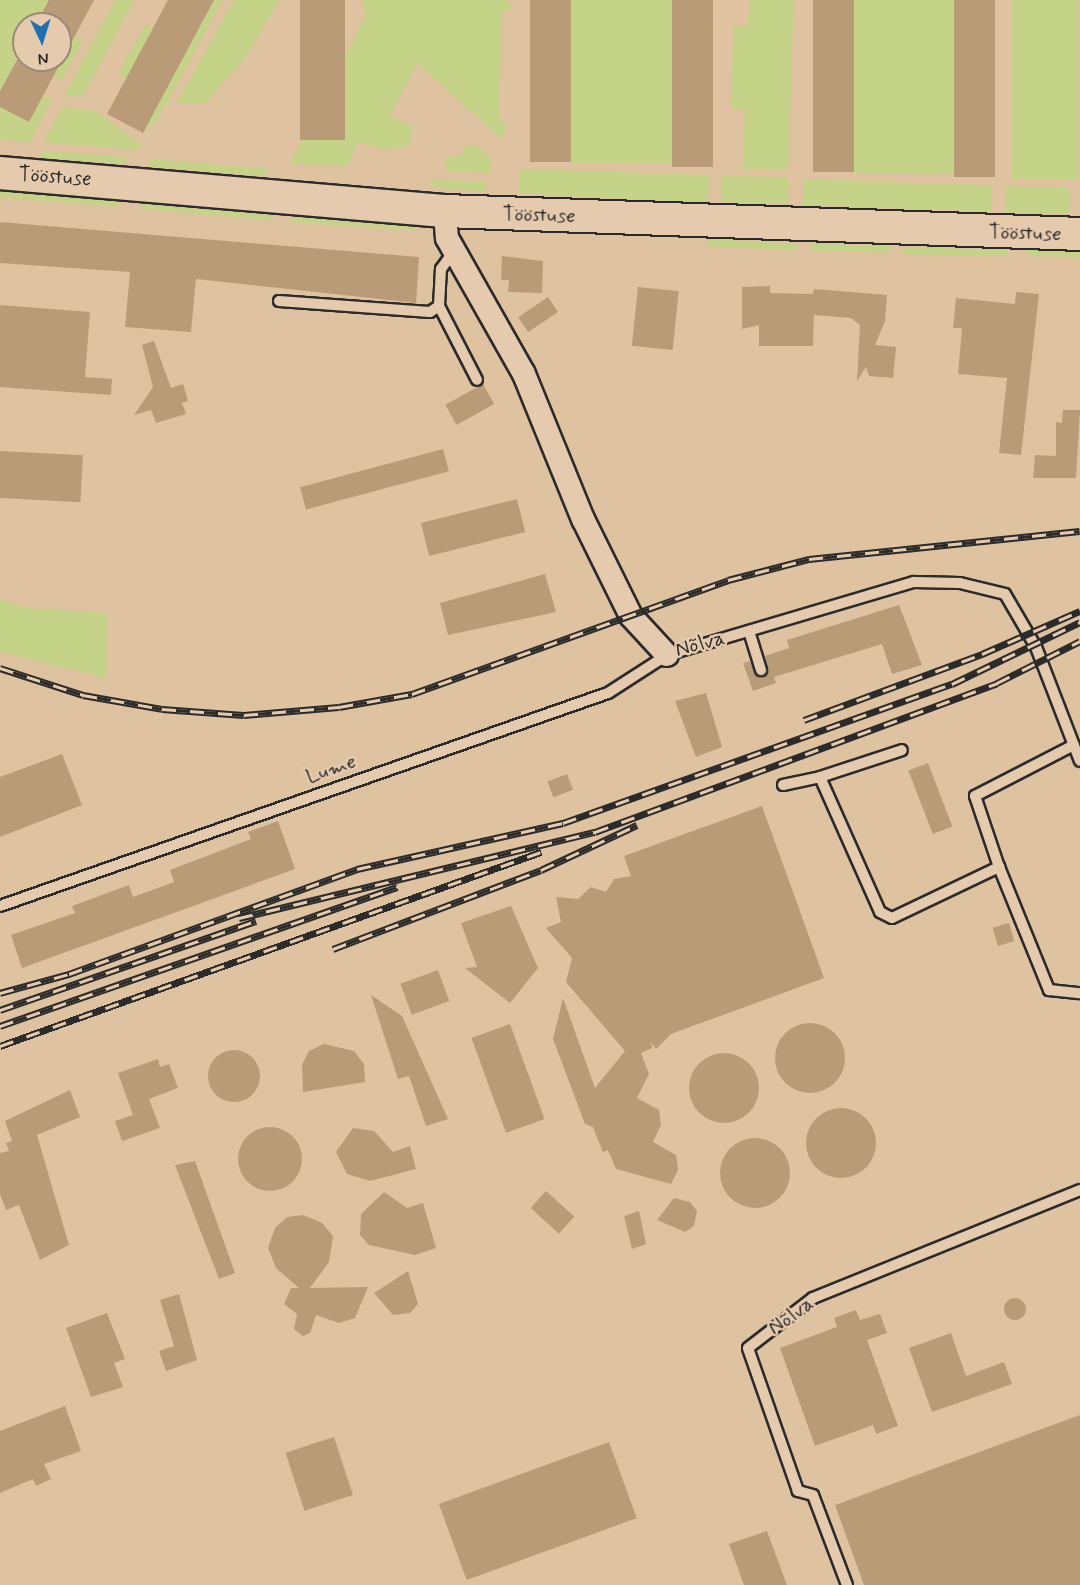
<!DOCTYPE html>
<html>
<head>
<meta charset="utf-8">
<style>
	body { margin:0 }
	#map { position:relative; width:1080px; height:1585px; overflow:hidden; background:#dfc2a0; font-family:Mynerve,sans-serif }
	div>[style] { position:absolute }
	.green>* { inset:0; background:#c4d387; transform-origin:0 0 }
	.building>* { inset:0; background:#b99c77; transform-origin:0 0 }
	.round { border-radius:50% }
	.roads { filter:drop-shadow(2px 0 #2b2b2b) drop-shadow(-2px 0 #2b2b2b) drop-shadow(0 2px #2b2b2b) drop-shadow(0 -2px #2b2b2b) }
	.lane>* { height:10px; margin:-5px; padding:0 5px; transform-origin:5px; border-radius:5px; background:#e5caad }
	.street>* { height:22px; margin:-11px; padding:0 11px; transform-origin:11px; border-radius:11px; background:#e5caad }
	.secondary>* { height:32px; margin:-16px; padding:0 16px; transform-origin:16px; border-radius:16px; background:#e5caad }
	.rail>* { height:7px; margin-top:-3.5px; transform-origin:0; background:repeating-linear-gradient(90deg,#e5caad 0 14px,#2b2b2b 0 28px); box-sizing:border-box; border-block:2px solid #2b2b2b }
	span { translate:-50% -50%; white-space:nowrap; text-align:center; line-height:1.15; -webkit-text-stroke:5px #e5caad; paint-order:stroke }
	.street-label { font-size:21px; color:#2b2b2b }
	.north { position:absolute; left:12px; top:12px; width:60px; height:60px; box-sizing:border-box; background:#e5caad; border:2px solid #9b8a79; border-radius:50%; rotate:176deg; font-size:16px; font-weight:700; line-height:24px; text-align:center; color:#2b2b2b }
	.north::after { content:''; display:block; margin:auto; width:21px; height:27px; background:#1f6fb2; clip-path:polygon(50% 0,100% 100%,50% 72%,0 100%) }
</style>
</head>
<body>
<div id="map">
	<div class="green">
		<i style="clip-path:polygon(0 0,49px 0,36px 24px,24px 24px,24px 46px,0 91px)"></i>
		<i style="clip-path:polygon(115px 0,134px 0,83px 96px,65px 95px)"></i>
		<i style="clip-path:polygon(214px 0,223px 0,156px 122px,143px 133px)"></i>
		<i style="clip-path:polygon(234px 0,279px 0,245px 58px,206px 102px,176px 104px)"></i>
		<i style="clip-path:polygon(362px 0,505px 0,513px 6px,502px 14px,499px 120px,507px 124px,502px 139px,417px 63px,390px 116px,413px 126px,408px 147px,380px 149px,358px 142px,348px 166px,290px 164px,366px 15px)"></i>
		<i style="left:571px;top:0;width:101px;height:163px"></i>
		<i style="clip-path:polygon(749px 0,794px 0,788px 170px,724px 169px,743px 168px,745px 110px,731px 110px,733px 25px,748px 25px)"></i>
		<i style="left:854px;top:0;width:100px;height:173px"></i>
		<i style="left:1012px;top:0;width:65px;height:179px"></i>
		<i style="clip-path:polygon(146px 24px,153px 28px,126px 79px,118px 74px)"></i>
		<i style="left:74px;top:37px;width:9px;height:44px;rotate:27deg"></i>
		<i style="clip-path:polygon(43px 96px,52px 100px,30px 142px,0 139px,0 107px,29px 122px)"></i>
		<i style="clip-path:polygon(63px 107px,95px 111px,142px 145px,137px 150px,43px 142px)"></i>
		<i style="clip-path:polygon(466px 145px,479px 147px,491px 159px,490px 173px,447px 171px,445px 157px,461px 155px)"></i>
		<i style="left:41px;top:151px;width:85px;height:7px;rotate:4deg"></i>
		<i style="clip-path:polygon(149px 159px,271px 169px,260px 176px,149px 166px)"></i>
		<i style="clip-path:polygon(520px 169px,709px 175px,708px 203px,518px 193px)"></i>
		<i style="left:722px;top:175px;width:67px;height:27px;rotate:2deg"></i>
		<i style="clip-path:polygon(432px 179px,486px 182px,486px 191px,446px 189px,430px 185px)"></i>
		<i style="left:804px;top:179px;width:188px;height:26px;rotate:2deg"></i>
		<i style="left:1006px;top:186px;width:64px;height:26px;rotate:2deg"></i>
		<i style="clip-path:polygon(0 191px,119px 202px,118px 207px,0 197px)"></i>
		<i style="left:141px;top:204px;width:133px;height:5px;rotate:5deg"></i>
		<i style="clip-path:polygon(294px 217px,412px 227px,419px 231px,289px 222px)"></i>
		<i style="left:707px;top:239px;width:91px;height:7px;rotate:3deg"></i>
		<i style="left:811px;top:244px;width:79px;height:7px;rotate:1deg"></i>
		<i style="clip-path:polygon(903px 247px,1008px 250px,1009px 256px,903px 254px)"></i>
		<i style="left:1028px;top:249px;width:52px;height:7px;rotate:1deg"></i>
		<i style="clip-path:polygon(0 600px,26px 608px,107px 613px,106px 678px,0 652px)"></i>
	</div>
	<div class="building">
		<i style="clip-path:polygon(49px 0,94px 0,29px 122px,0 107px,0 91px,17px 60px,60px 60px,60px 24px,36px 24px)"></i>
		<i style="clip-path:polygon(168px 0,214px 0,143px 133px,107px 114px)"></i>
		<i style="left:300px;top:0;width:45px;height:140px"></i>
		<i style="left:530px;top:0;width:41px;height:162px"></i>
		<i style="left:672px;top:0;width:41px;height:167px"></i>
		<i style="left:813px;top:0;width:41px;height:172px"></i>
		<i style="left:954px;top:0;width:41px;height:177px"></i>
		<i style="clip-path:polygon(0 222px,419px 257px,416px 303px,196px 279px,191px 332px,125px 327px,130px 272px,0 263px)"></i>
		<i style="clip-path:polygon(502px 256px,543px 261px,542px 293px,508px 292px,509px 280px,501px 280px)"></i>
		<i style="clip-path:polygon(770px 286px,770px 293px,813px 294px,814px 289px,887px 295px,885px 321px,875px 345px,896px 347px,893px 378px,869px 376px,866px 367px,857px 381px,860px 325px,851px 318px,814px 315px,813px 346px,759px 346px,759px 325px,742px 329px,742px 287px)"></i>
		<i style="left:638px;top:287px;width:41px;height:59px;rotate:6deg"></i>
		<i style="clip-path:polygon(1016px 292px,1039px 294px,1021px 455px,999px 453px,1007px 378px,958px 374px,962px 328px,953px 328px,956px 298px,1015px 304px)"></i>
		<i style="left:548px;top:297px;width:18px;height:36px;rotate:56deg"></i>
		<i style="clip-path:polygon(0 305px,90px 312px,85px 377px,112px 379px,111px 395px,0 387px)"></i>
		<i style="clip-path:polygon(154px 341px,171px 388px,183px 384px,188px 401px,182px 403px,186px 414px,156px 423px,151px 410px,134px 415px,153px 387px,142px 345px)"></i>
		<i style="left:483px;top:384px;width:23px;height:43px;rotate:61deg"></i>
		<i style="clip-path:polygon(1063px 410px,1080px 410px,1076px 478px,1033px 478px,1035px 455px,1056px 456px,1056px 422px,1062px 423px)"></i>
		<i style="left:443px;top:449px;width:23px;height:148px;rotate:75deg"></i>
		<i style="left:0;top:451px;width:83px;height:47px;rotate:3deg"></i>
		<i style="left:517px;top:499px;width:34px;height:99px;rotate:76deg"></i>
		<i style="clip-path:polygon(545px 574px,556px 612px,448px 635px,440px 603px)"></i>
		<i style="clip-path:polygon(899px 605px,922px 665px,892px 674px,882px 644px,774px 677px,776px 683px,753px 691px,743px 663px,750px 661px,756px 675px,764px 677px,768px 671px,765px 656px,789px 648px,787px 640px)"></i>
		<i style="clip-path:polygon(706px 693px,722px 747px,696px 757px,675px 701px)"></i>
		<i style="clip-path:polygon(62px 754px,82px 805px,0 837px,0 777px)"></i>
		<i style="left:928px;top:763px;width:68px;height:21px;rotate:69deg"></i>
		<i style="left:567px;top:774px;width:17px;height:21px;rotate:69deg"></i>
		<i style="clip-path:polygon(762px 806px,824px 978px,671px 1034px,656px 1049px,651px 1042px,652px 1048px,641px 1053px,649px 1074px,637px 1098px,659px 1110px,661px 1125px,653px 1142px,676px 1155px,678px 1170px,671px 1184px,616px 1169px,608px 1150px,603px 1152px,593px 1127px,585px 1124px,553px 1039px,563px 998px,595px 1088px,625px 1051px,566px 982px,572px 958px,546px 928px,561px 922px,556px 897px,578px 899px,591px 887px,606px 892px,614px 879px,631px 876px,624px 856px)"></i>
		<i style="clip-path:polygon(278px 821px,295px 869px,22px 968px,11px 935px,75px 913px,72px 906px,129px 885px,133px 897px,174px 882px,170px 870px,251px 839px,248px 832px)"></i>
		<i style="clip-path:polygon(511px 906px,538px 968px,510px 1003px,465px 968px,477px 967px,461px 923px)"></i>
		<i style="left:1009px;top:923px;width:19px;height:17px;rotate:74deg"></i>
		<i style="left:438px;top:970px;width:33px;height:40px;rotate:70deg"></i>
		<i style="clip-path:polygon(371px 995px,402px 1016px,448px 1119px,426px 1126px,409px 1076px,398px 1079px)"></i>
		<i class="round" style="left:775px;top:1023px;width:70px;height:70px"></i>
		<i style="left:510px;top:1024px;width:101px;height:41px;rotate:70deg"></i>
		<i style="clip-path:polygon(324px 1044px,354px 1051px,364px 1064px,365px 1082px,303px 1092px,302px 1065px,309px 1051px)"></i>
		<i class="round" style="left:208px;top:1050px;width:52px;height:52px"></i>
		<i class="round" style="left:689px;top:1053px;width:70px;height:70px"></i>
		<i style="clip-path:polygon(158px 1059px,160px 1067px,169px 1064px,178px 1088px,149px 1099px,160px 1128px,122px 1141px,115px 1121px,133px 1115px,118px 1073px)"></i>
		<i style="clip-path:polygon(70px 1090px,80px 1117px,37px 1135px,69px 1245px,40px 1260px,19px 1205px,6px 1210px,0 1194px,0 1153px,9px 1151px,6px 1143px,12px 1141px,5px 1121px)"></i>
		<i class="round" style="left:806px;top:1108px;width:70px;height:70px"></i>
		<i class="round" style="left:238px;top:1127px;width:64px;height:64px"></i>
		<i style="clip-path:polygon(353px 1128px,374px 1131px,393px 1152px,410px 1146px,416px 1169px,370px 1181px,347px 1174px,336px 1152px)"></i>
		<i class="round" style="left:720px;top:1138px;width:70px;height:70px"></i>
		<i style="clip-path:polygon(195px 1161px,235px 1273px,219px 1279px,175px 1165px)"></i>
		<i style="left:546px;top:1191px;width:38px;height:23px;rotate:42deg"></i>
		<i style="clip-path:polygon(384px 1192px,407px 1208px,423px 1203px,436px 1248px,415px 1255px,369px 1245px,360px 1235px,361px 1214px)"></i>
		<i style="clip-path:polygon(674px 1198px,690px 1202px,697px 1211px,694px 1226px,685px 1232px,657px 1220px)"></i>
		<i style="clip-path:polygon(639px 1211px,646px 1244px,632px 1249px,624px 1216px)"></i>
		<i style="clip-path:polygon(303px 1215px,322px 1223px,333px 1236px,329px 1262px,310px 1288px,368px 1287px,355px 1318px,339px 1323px,316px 1315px,310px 1333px,303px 1336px,294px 1329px,297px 1314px,284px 1304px,291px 1288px,299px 1288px,276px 1268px,268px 1248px,275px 1228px,287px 1217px)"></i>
		<i style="clip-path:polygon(408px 1271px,418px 1304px,410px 1313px,393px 1315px,374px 1293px)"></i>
		<i style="clip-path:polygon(179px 1294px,197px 1360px,166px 1371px,159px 1351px,174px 1346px,160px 1300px)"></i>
		<i class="round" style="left:1004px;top:1298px;width:22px;height:22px"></i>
		<i style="clip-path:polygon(856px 1310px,860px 1320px,880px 1314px,887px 1333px,867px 1340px,898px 1426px,876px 1434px,873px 1425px,815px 1446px,780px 1348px,837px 1327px,834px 1318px)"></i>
		<i style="clip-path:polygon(107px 1313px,125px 1359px,114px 1363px,123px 1387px,91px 1397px,66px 1328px)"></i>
		<i style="clip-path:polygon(951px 1333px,966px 1376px,1004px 1362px,1012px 1384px,932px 1412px,909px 1348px)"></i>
		<i style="clip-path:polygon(65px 1406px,81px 1451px,44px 1464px,51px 1479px,36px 1486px,33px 1479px,0 1493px,0 1431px)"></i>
		<i style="clip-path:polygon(1080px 1415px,1080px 1585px,864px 1585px,835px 1505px)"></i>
		<i style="left:334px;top:1437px;width:61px;height:51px;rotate:72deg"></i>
		<i style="left:609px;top:1442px;width:81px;height:181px;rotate:70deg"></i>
		<i style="clip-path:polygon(767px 1531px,787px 1585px,744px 1585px,729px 1544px)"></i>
	</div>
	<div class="roads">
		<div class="lane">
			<i style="left:279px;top:301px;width:151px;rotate:4.2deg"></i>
			<i style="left:430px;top:312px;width:11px;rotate:-34deg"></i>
			<i style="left:439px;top:306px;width:37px;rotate:-87deg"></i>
			<i style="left:441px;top:269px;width:22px;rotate:-54deg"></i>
			<i style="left:439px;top:306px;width:83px;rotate:62.8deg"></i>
			<i style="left:749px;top:631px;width:41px;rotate:72.9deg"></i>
			<i style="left:820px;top:777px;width:86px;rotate:-18.2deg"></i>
			<i style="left:783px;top:785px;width:38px;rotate:-12deg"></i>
			<i style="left:820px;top:777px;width:148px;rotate:66deg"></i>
			<i style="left:880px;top:912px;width:13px;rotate:27deg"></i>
			<i style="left:892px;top:918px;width:119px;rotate:-25.5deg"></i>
			<i style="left:999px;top:867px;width:75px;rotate:-108.7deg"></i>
			<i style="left:975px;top:796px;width:111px;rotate:-27.3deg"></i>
			<i style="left:999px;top:867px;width:133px;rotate:67.9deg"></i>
			<i style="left:1049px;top:990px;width:31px;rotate:6deg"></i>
			<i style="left:0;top:906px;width:644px;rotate:-19.31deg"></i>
			<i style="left:608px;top:693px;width:70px;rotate:-32.8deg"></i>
			<i style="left:667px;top:655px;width:258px;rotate:-16.5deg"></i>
			<i style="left:914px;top:582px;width:46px;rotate:1.2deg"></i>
			<i style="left:960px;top:583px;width:46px;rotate:13.7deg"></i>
			<i style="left:1005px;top:594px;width:61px;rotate:59.7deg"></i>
			<i style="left:1036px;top:647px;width:122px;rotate:68.9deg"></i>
			<i style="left:847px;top:1585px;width:96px;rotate:-110.7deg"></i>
			<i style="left:813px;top:1495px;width:16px;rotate:-165deg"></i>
			<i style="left:798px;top:1491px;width:151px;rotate:-109.3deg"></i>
			<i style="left:748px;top:1348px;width:82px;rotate:-37.6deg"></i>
			<i style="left:813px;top:1298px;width:288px;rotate:-22deg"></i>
		</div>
		<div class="street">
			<i style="left:445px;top:211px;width:27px;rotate:86deg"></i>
			<i style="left:447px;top:238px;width:156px;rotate:60.5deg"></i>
			<i style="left:524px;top:374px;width:157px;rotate:67.9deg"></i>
			<i style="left:583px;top:519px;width:108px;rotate:63.7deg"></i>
			<i style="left:631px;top:616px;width:53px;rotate:47.3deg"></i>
		</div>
		<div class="secondary">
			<i style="left:0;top:173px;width:447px;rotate:4.9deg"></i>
			<i style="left:445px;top:211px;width:635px;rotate:2.07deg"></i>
		</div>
	</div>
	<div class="rail">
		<i style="left:0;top:668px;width:87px;rotate:18deg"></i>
		<i style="left:83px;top:695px;width:80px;rotate:10deg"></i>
		<i style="left:162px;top:709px;width:82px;rotate:4.2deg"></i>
		<i style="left:244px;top:715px;width:95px;rotate:-4.8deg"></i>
		<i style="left:339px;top:707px;width:74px;rotate:-10.1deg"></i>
		<i style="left:412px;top:694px;width:336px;rotate:-19.8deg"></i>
		<i style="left:728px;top:580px;width:84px;rotate:-14.5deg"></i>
		<i style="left:809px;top:559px;width:272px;rotate:-5.9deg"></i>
		<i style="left:804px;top:720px;width:190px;rotate:-20.3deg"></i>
		<i style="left:982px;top:654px;width:107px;rotate:-23.7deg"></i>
		<i style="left:239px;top:918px;width:366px;rotate:-13.6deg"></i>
		<i style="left:595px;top:832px;width:429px;rotate:-20.3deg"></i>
		<i style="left:997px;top:683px;width:93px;rotate:-26.8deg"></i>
		<i style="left:333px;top:949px;width:222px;rotate:-20.8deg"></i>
		<i style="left:541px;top:870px;width:106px;rotate:-25.1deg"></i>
		<i style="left:0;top:993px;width:72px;rotate:-15.4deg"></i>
		<i style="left:69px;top:974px;width:307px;rotate:-20deg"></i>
		<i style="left:357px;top:869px;width:211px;rotate:-12.6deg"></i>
		<i style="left:563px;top:823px;width:413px;rotate:-19.7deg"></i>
		<i style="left:952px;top:684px;width:142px;rotate:-25.8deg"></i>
		<i style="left:0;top:1010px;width:271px;rotate:-19.2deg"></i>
		<i style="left:0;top:1026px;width:421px;rotate:-19.3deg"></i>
		<i style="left:0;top:1046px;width:575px;rotate:-19.73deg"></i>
	</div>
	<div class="street-label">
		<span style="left:55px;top:177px;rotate:4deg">Tööstuse</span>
		<span style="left:539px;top:215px;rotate:2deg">Tööstuse</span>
		<span style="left:1025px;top:233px;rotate:2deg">Tööstuse</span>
		<span style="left:700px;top:644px;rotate:-15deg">Nõlva</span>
		<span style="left:331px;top:769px;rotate:-19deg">Lume</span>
		<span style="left:791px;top:1316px;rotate:-36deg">Nõlva</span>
	</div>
	<div class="north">N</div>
</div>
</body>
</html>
